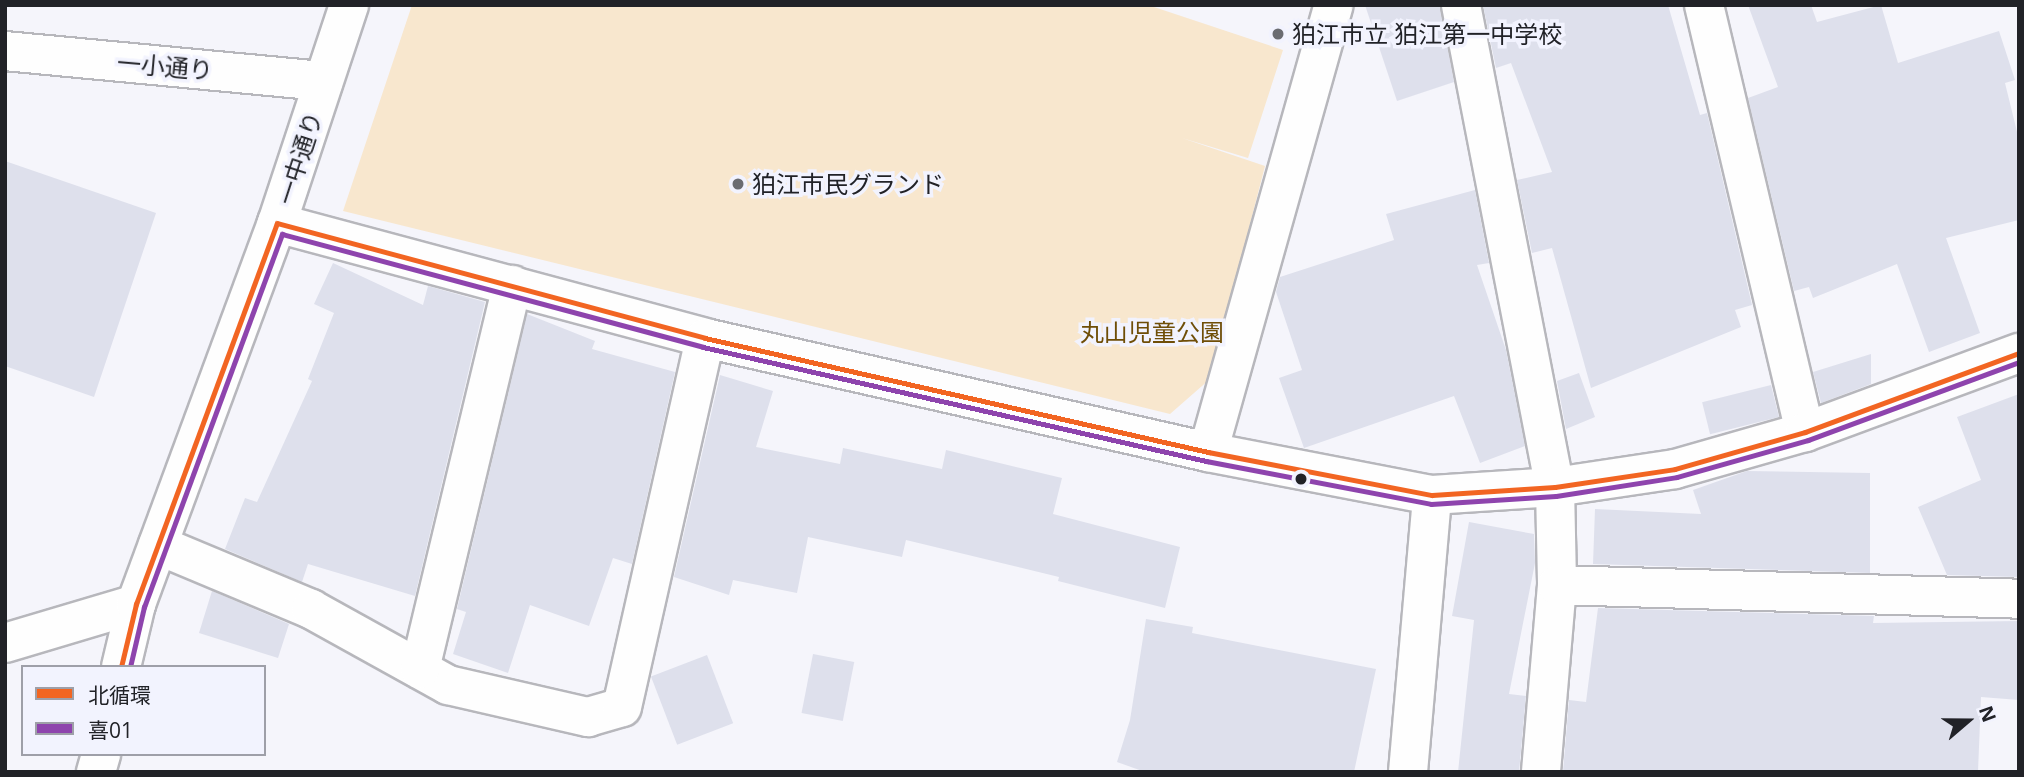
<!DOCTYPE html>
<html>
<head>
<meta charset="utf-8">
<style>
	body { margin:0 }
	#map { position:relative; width:2024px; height:777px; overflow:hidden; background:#f5f5fb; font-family:"Open Sans","Noto Sans JP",sans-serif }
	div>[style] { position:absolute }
	.green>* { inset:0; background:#f8e7ce }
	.building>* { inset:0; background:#dee0ec; transform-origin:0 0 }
	.roads { filter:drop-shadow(2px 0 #b7b7bc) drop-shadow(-2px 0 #b7b7bc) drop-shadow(0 2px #b7b7bc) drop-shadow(0 -2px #b7b7bc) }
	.minor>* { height:38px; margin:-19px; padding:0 19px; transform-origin:19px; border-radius:19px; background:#fefefe }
	.bus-1>* { height:5px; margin:-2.5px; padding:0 2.5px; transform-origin:2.5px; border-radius:2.5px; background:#f26522 }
	.bus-2>* { height:5px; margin:-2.5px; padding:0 2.5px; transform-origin:2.5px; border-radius:2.5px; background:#8e44ad }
	.dots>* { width:19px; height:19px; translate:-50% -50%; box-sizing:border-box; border:4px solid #f2f3fe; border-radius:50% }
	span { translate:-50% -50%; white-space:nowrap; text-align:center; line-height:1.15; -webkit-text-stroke:7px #f2f3fe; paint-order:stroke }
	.poi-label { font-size:24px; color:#212227 }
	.left { translate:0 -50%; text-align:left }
	.street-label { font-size:24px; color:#212227 }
	.park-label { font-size:24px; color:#6f4e07 }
	.frame { position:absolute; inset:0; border:7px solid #212227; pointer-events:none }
	.legend { position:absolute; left:21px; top:665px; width:245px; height:91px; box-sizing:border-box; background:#f2f3fe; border:2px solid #9e9fa8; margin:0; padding:9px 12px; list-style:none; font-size:21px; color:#212227 }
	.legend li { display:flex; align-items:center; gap:14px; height:35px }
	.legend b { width:35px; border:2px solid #9e9fa8 }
	.north { position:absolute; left:1933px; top:686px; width:70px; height:70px; -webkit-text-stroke:5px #f2f3fe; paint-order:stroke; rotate:70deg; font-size:19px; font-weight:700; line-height:28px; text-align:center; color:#212227 }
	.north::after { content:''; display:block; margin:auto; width:24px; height:32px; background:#212227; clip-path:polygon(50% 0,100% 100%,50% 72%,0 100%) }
</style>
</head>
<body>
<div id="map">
	<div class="green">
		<i style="clip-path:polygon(412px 5px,1148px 5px,1283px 50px,1248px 158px,1182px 138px,1265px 166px,1210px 379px,1170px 414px,343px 211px)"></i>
	</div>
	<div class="building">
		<i style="clip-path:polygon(1365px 5px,1440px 5px,1454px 82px,1397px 101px)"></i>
		<i style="clip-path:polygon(1483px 5px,1668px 5px,1700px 115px,1707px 113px,1752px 305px,1735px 310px,1741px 327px,1591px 388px,1552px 248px,1532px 253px,1517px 180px,1552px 172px,1511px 63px,1496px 68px)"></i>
		<i style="clip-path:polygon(1748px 5px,1811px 5px,1817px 22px,1881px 5px,1898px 63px,1999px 31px,2015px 80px,2005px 83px,2019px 140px,2019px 220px,1946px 238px,1980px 333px,1929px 352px,1897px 264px,1813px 298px,1809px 287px,1794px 291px,1748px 98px,1778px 87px)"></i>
		<i style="clip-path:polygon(5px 161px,156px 213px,94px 397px,5px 366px)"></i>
		<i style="clip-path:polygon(1475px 190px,1489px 263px,1477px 265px,1506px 350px,1525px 446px,1480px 463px,1454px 396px,1304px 448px,1279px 378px,1302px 370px,1276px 292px,1280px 277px,1394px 240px,1386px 214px)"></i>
		<i style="clip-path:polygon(333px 263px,423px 305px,428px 286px,485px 302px,415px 596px,308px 564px,302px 582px,225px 549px,245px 498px,257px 502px,312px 381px,308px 379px,334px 313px,314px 304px)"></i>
		<i style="clip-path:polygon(527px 314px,595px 341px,592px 349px,675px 372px,632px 564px,613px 558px,589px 626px,530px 605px,508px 673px,453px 654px,466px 612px,457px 609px)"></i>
		<i style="clip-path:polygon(1871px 354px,1871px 384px,1821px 403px,1813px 372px)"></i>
		<i style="clip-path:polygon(1579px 373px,1595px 417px,1566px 429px,1557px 381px)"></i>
		<i style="clip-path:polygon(720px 375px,773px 391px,756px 447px,840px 464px,843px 448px,942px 469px,946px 450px,1062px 478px,1053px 514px,1180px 547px,1165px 608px,1058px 581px,1059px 577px,906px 540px,902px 557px,808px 537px,797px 593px,733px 580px,729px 595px,674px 577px)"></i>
		<i style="left:1771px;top:385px;width:33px;height:71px;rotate:76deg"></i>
		<i style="clip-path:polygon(2019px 394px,2019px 577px,1947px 575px,1918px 507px,1981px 480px,1957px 417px)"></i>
		<i style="clip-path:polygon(1747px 471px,1870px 473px,1870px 573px,1593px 564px,1595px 509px,1701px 514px,1693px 490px)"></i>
		<i style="clip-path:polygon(1469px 522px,1534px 534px,1535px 563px,1509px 694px,1526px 696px,1519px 772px,1458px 772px,1474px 620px,1452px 616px)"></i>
		<i style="clip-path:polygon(212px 591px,289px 624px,278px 658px,199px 633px)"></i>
		<i style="clip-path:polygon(1598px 608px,1874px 616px,1873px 623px,2019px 621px,2019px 700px,1981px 697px,1978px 772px,1563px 772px,1569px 700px,1586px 702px)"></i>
		<i style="clip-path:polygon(1146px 619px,1193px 627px,1192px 633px,1376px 669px,1354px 772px,1145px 772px,1117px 762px,1130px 720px)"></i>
		<i style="left:813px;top:654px;width:42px;height:60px;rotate:11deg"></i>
		<i style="left:707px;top:655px;width:73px;height:60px;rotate:69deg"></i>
	</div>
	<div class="roads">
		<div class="minor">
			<i style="left:1461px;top:5px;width:491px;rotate:79deg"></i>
			<i style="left:1555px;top:487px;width:98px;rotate:88.8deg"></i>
			<i style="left:1557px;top:585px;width:188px;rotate:94.9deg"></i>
			<i style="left:1704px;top:5px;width:439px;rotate:76.7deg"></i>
			<i style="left:5px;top:51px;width:320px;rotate:5.4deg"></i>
			<i style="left:277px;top:223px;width:443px;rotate:15deg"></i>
			<i style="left:705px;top:338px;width:516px;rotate:12.77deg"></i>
			<i style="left:1208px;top:452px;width:228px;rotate:10.9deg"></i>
			<i style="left:1432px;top:495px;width:123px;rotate:-3.7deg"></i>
			<i style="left:1555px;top:487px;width:121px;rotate:-8.5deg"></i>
			<i style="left:1675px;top:469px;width:135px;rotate:-15.9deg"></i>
			<i style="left:1805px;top:432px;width:228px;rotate:-20.3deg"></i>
			<i style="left:1208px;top:452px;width:464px;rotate:-74.3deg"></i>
			<i style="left:158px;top:545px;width:166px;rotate:22.7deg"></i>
			<i style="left:311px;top:609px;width:157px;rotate:29deg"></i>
			<i style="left:448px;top:685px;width:144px;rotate:12.9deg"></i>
			<i style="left:588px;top:717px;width:35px;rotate:-16deg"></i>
			<i style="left:622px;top:707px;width:378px;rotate:-77.3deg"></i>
			<i style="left:1557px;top:585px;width:462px;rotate:1.7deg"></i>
			<i style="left:5px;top:643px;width:137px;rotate:-16.6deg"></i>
			<i style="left:121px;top:667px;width:65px;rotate:-76.6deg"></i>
			<i style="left:136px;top:604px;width:406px;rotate:-69.7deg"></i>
			<i style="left:277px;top:223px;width:230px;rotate:-71.7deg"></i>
			<i style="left:420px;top:669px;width:395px;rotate:-76.5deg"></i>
			<i style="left:96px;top:772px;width:19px;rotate:-74deg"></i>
			<i style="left:1408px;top:772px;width:278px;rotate:-85deg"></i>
		</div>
	</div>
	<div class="bus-1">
		<i style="left:121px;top:667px;width:65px;rotate:-76.6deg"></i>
		<i style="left:136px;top:604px;width:406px;rotate:-69.7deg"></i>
		<i style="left:277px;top:223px;width:443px;rotate:15deg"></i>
		<i style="left:705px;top:338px;width:516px;rotate:12.77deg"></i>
		<i style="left:1208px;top:452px;width:228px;rotate:10.9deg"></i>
		<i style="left:1432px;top:495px;width:123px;rotate:-3.7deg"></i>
		<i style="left:1555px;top:487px;width:121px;rotate:-8.5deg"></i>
		<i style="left:1675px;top:469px;width:135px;rotate:-15.9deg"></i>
		<i style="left:1805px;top:432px;width:228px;rotate:-20.3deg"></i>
	</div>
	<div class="bus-2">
		<i style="left:130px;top:667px;width:62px;rotate:-76.9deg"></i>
		<i style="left:144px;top:607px;width:398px;rotate:-69.7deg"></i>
		<i style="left:282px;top:234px;width:436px;rotate:15deg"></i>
		<i style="left:703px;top:347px;width:516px;rotate:12.77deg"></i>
		<i style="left:1206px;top:461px;width:229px;rotate:10.8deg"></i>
		<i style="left:1431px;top:504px;width:125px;rotate:-3.7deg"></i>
		<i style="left:1556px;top:496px;width:122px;rotate:-8.9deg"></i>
		<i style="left:1677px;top:477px;width:136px;rotate:-15.8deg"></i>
		<i style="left:1808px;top:440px;width:225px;rotate:-20.3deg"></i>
	</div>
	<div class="dots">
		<i style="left:1278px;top:34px;background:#6b6c71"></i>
		<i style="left:738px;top:184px;background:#6b6c71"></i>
		<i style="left:1301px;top:479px;background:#212227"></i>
	</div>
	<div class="poi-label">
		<span class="left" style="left:1292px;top:34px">狛江市立 狛江第一中学校</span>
		<span class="left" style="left:752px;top:184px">狛江市民グランド</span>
	</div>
	<div class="street-label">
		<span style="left:165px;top:66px;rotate:5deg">一小通り</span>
		<span style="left:299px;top:158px;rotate:-72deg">一中通り</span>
	</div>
	<div class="park-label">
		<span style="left:1152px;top:332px">丸山児童公園</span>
	</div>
	<div class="frame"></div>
	<ul class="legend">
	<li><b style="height:9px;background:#f26522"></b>北循環</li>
	<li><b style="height:9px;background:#8e44ad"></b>喜01</li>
	</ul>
	<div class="north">N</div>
</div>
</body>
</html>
